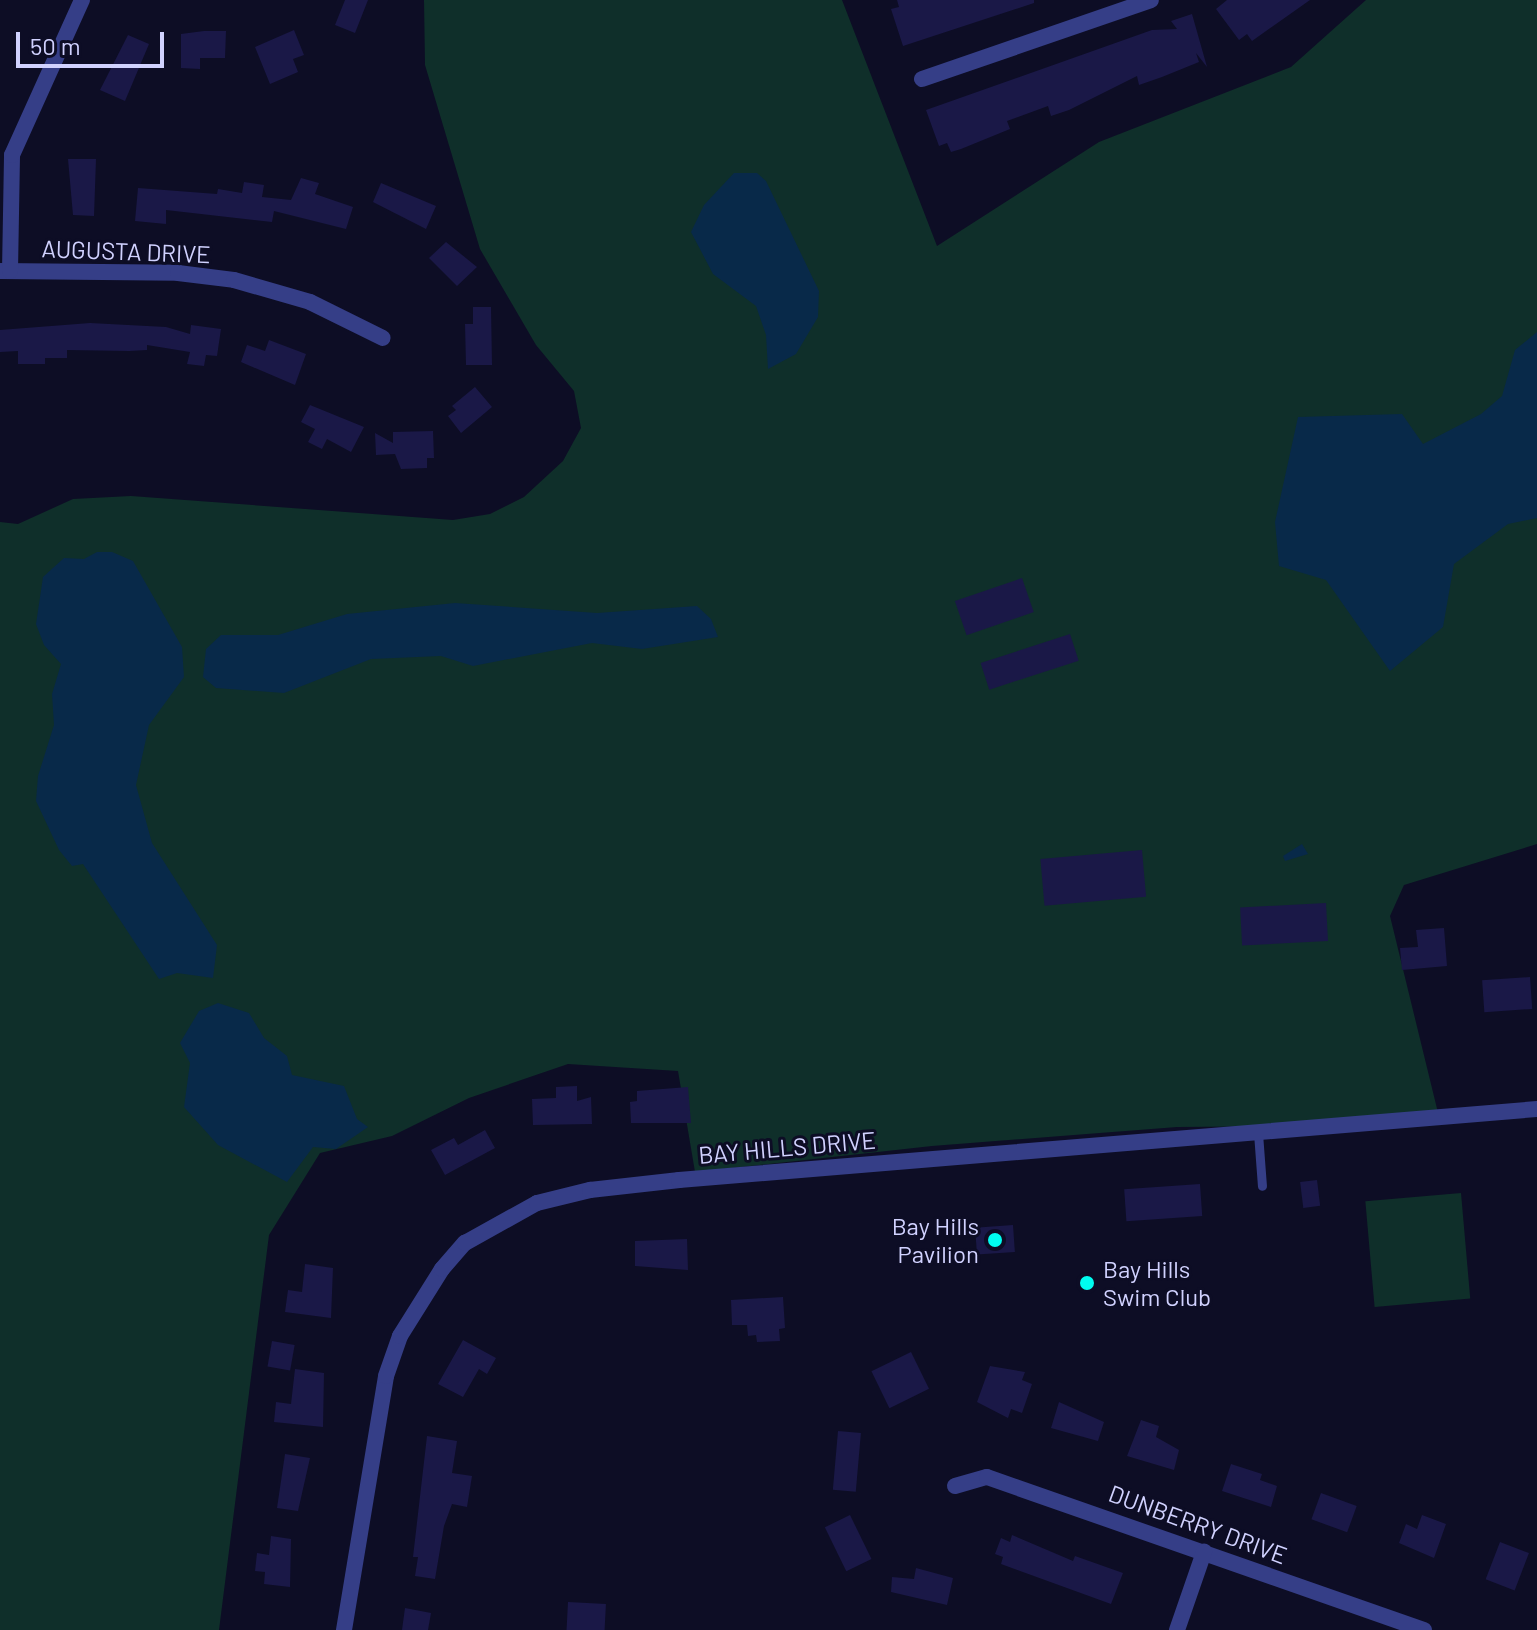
<!DOCTYPE html>
<html>
<head>
<meta charset="utf-8">
<style>
	body { margin:0 }
	#map { position:relative; width:1537px; height:1630px; overflow:hidden; background:#0d0d25; font-family:Barlow,sans-serif }
	div>[style] { position:absolute }
	.green>* { inset:0; background:#0f2f2a; transform-origin:0 0 }
	.water>* { inset:0; background:#082949 }
	.building>* { inset:0; background:#1a1847; transform-origin:0 0 }
	.service>* { height:9px; margin:-4.5px; padding:0 4.5px; transform-origin:4.5px; border-radius:4.5px; background:#353e87 }
	.minor>* { height:16px; margin:-8px; padding:0 8px; transform-origin:8px; border-radius:8px; background:#353e87 }
	.dots>* { width:22px; height:22px; translate:-50% -50%; box-sizing:border-box; border:4px solid #0d0d25; border-radius:50% }
	span { translate:-50% -50%; white-space:nowrap; text-align:center; line-height:1.15; -webkit-text-stroke:6px #0d0d25; paint-order:stroke }
	.street-label { font-size:24px; color:#d1d2ff }
	.poi-label { font-size:24px; color:#d1d2ff }
	.right { translate:-100% -50%; text-align:right }
	.left { translate:0 -50%; text-align:left }
	.scale { position:absolute; left:16px; top:32px; width:148px; height:36px; box-sizing:border-box; border:4px solid #d1d2ff; border-top:0; padding-left:10px; font-size:24px; line-height:28px; white-space:nowrap; color:#d1d2ff; -webkit-text-stroke:6px #0d0d25; paint-order:stroke }
</style>
</head>
<body>
<div id="map">
	<div class="green">
		<i style="clip-path:polygon(424px 0,842px 0,937px 246px,1099px 142px,1291px 67px,1366px 0,1537px 0,1537px 844px,1404px 885px,1390px 916px,1441px 1125px,1177px 1127px,932px 1146px,695px 1172px,678px 1071px,568px 1064px,469px 1098px,392px 1136px,320px 1153px,269px 1235px,219px 1630px,0 1630px,0 522px,18px 524px,73px 499px,131px 496px,453px 520px,490px 514px,524px 497px,563px 461px,581px 428px,574px 391px,536px 345px,480px 249px,425px 65px)"></i>
		<i style="left:1461px;top:1193px;width:106px;height:96px;rotate:85deg"></i>
	</div>
	<div class="water">
		<i style="clip-path:polygon(734px 173px,757px 173px,766px 181px,819px 291px,818px 317px,796px 354px,768px 369px,766px 335px,756px 306px,713px 274px,691px 232px,704px 205px)"></i>
		<i style="clip-path:polygon(1537px 332px,1537px 518px,1508px 524px,1454px 564px,1443px 627px,1390px 671px,1326px 580px,1279px 566px,1275px 522px,1298px 417px,1402px 414px,1423px 444px,1481px 414px,1502px 396px,1515px 350px)"></i>
		<i style="clip-path:polygon(97px 552px,112px 552px,133px 561px,182px 647px,184px 677px,149px 725px,136px 785px,152px 843px,217px 945px,213px 978px,177px 973px,159px 979px,83px 864px,72px 866px,59px 850px,36px 801px,38px 776px,54px 725px,52px 694px,61px 664px,44px 645px,36px 624px,43px 577px,64px 558px,84px 559px)"></i>
		<i style="clip-path:polygon(455px 603px,597px 613px,697px 606px,711px 619px,718px 637px,642px 649px,592px 643px,473px 666px,441px 656px,371px 659px,284px 693px,216px 688px,203px 677px,206px 649px,221px 635px,278px 635px,347px 614px)"></i>
		<i style="clip-path:polygon(1302px 844px,1308px 854px,1285px 861px,1283px 856px)"></i>
		<i style="clip-path:polygon(218px 1003px,249px 1013px,264px 1038px,287px 1056px,292px 1075px,344px 1086px,357px 1119px,368px 1127px,336px 1149px,313px 1147px,287px 1182px,218px 1145px,184px 1107px,190px 1063px,180px 1043px,199px 1011px)"></i>
	</div>
	<div class="building">
		<i style="clip-path:polygon(345px 0,368px 0,355px 33px,335px 25px)"></i>
		<i style="clip-path:polygon(897px 0,1034px 0,1034px 3px,903px 46px,891px 9px,899px 7px)"></i>
		<i style="clip-path:polygon(1227px 0,1310px 0,1252px 41px,1247px 34px,1239px 40px,1216px 9px)"></i>
		<i style="clip-path:polygon(1192px 14px,1207px 67px,1196px 53px,1199px 62px,1162px 77px,1139px 85px,1137px 76px,1069px 110px,1051px 116px,1048px 106px,1007px 121px,1010px 129px,961px 149px,951px 152px,947px 143px,939px 146px,926px 110px,1152px 30px,1177px 29px,1171px 21px)"></i>
		<i style="clip-path:polygon(294px 30px,304px 55px,293px 59px,298px 72px,270px 84px,255px 47px)"></i>
		<i style="clip-path:polygon(204px 31px,226px 31px,225px 58px,200px 58px,200px 69px,181px 68px,181px 34px)"></i>
		<i style="clip-path:polygon(128px 35px,149px 44px,125px 101px,100px 90px)"></i>
		<i style="clip-path:polygon(68px 159px,96px 159px,94px 216px,73px 215px)"></i>
		<i style="clip-path:polygon(301px 178px,319px 183px,315px 194px,353px 207px,346px 229px,274px 211px,272px 222px,166px 210px,166px 224px,135px 221px,138px 188px,217px 194px,218px 189px,242px 193px,244px 182px,264px 185px,262px 197px,291px 200px)"></i>
		<i style="clip-path:polygon(381px 183px,436px 206px,426px 229px,373px 202px)"></i>
		<i style="clip-path:polygon(446px 242px,477px 267px,457px 286px,429px 258px)"></i>
		<i style="clip-path:polygon(473px 307px,491px 307px,492px 365px,466px 365px,465px 324px,473px 324px)"></i>
		<i style="clip-path:polygon(90px 323px,166px 327px,190px 334px,191px 325px,221px 329px,217px 356px,206px 355px,204px 366px,187px 364px,190px 352px,147px 345px,147px 350px,129px 351px,67px 350px,67px 358px,45px 358px,45px 364px,18px 364px,18px 351px,0 352px,0 330px)"></i>
		<i style="clip-path:polygon(269px 340px,306px 354px,295px 385px,241px 362px,247px 345px,265px 351px)"></i>
		<i style="clip-path:polygon(475px 387px,492px 407px,461px 433px,448px 416px,456px 410px,452px 406px)"></i>
		<i style="clip-path:polygon(310px 405px,364px 427px,351px 452px,327px 439px,322px 449px,308px 442px,315px 429px,301px 422px)"></i>
		<i style="clip-path:polygon(433px 431px,434px 458px,427px 458px,427px 468px,401px 469px,395px 454px,376px 455px,375px 433px,393px 443px,393px 432px)"></i>
		<i style="left:1022px;top:578px;width:36px;height:71px;rotate:71deg"></i>
		<i style="left:1070px;top:634px;width:28px;height:94px;rotate:72deg"></i>
		<i style="left:1142px;top:850px;width:47px;height:102px;rotate:85deg"></i>
		<i style="left:1326px;top:903px;width:38px;height:86px;rotate:87deg"></i>
		<i style="clip-path:polygon(1444px 928px,1447px 966px,1402px 970px,1400px 948px,1418px 947px,1416px 930px)"></i>
		<i style="left:1530px;top:977px;width:32px;height:48px;rotate:86deg"></i>
		<i style="clip-path:polygon(577px 1086px,577px 1101px,591px 1097px,592px 1124px,533px 1125px,532px 1099px,556px 1098px,556px 1087px)"></i>
		<i style="clip-path:polygon(688px 1087px,691px 1123px,631px 1123px,630px 1102px,637px 1101px,637px 1091px)"></i>
		<i style="clip-path:polygon(485px 1130px,495px 1148px,445px 1175px,431px 1150px,454px 1138px,458px 1145px)"></i>
		<i style="left:1317px;top:1180px;width:26px;height:17px;rotate:83deg"></i>
		<i style="left:1200px;top:1184px;width:32px;height:76px;rotate:86deg"></i>
		<i style="left:1013px;top:1225px;width:27px;height:38px;rotate:86deg"></i>
		<i style="clip-path:polygon(687px 1239px,688px 1270px,635px 1266px,635px 1241px)"></i>
		<i style="clip-path:polygon(305px 1264px,333px 1268px,331px 1318px,285px 1312px,288px 1290px,302px 1292px)"></i>
		<i style="clip-path:polygon(783px 1297px,785px 1328px,779px 1329px,780px 1341px,757px 1342px,756px 1335px,748px 1336px,747px 1325px,732px 1325px,731px 1300px)"></i>
		<i style="clip-path:polygon(463px 1340px,496px 1358px,487px 1374px,479px 1369px,463px 1397px,438px 1384px)"></i>
		<i style="left:272px;top:1341px;width:23px;height:26px;rotate:10deg"></i>
		<i style="left:911px;top:1352px;width:41px;height:44px;rotate:64deg"></i>
		<i style="clip-path:polygon(990px 1366px,1025px 1372px,1022px 1380px,1032px 1384px,1022px 1413px,1011px 1409px,1008px 1418px,977px 1402px)"></i>
		<i style="clip-path:polygon(295px 1369px,324px 1373px,323px 1427px,274px 1422px,276px 1402px,291px 1404px)"></i>
		<i style="clip-path:polygon(1059px 1402px,1104px 1422px,1098px 1441px,1051px 1428px)"></i>
		<i style="clip-path:polygon(1141px 1420px,1159px 1426px,1156px 1437px,1179px 1450px,1174px 1470px,1127px 1456px)"></i>
		<i style="left:838px;top:1431px;width:23px;height:59px;rotate:5deg"></i>
		<i style="clip-path:polygon(427px 1436px,457px 1441px,452px 1473px,472px 1476px,467px 1507px,452px 1504px,444px 1526px,435px 1579px,415px 1576px,418px 1557px,413px 1557px)"></i>
		<i style="clip-path:polygon(285px 1454px,310px 1458px,298px 1511px,277px 1508px)"></i>
		<i style="clip-path:polygon(1231px 1464px,1262px 1474px,1260px 1480px,1277px 1486px,1271px 1507px,1222px 1491px)"></i>
		<i style="left:1321px;top:1493px;width:38px;height:28px;rotate:20deg"></i>
		<i style="left:850px;top:1515px;width:49px;height:28px;rotate:64deg"></i>
		<i style="clip-path:polygon(1422px 1515px,1446px 1524px,1434px 1558px,1399px 1543px,1406px 1524px,1417px 1529px)"></i>
		<i style="clip-path:polygon(1012px 1535px,1073px 1561px,1075px 1556px,1123px 1573px,1111px 1604px,1001px 1564px,1003px 1557px,995px 1554px,1001px 1538px,1010px 1542px)"></i>
		<i style="clip-path:polygon(271px 1536px,291px 1539px,290px 1587px,264px 1584px,265px 1572px,255px 1571px,257px 1553px,269px 1555px)"></i>
		<i style="left:1500px;top:1542px;width:31px;height:40px;rotate:21deg"></i>
		<i style="clip-path:polygon(916px 1568px,953px 1578px,947px 1605px,891px 1592px,892px 1577px,914px 1579px)"></i>
		<i style="left:568px;top:1602px;width:38px;height:28px;rotate:3deg"></i>
		<i style="clip-path:polygon(405px 1608px,431px 1613px,428px 1630px,402px 1630px)"></i>
	</div>
	<div class="service">
		<i style="left:1258px;top:1133px;width:53px;rotate:85.7deg"></i>
	</div>
	<div class="minor">
		<i style="left:922px;top:79px;width:242px;rotate:-19deg"></i>
		<i style="left:0;top:271px;width:178px;rotate:0.6deg"></i>
		<i style="left:178px;top:273px;width:56px;rotate:7.1deg"></i>
		<i style="left:234px;top:280px;width:79px;rotate:16.1deg"></i>
		<i style="left:310px;top:302px;width:81px;rotate:26.3deg"></i>
		<i style="left:10px;top:271px;width:116px;rotate:-89deg"></i>
		<i style="left:12px;top:155px;width:170px;rotate:-65.7deg"></i>
		<i style="left:955px;top:1486px;width:33px;rotate:-16deg"></i>
		<i style="left:987px;top:1477px;width:463px;rotate:19.3deg"></i>
		<i style="left:344px;top:1630px;width:257px;rotate:-80.6deg"></i>
		<i style="left:386px;top:1376px;width:42px;rotate:-70.7deg"></i>
		<i style="left:400px;top:1336px;width:79px;rotate:-57.9deg"></i>
		<i style="left:442px;top:1269px;width:35px;rotate:-49deg"></i>
		<i style="left:465px;top:1243px;width:82px;rotate:-29.1deg"></i>
		<i style="left:537px;top:1203px;width:55px;rotate:-13.8deg"></i>
		<i style="left:590px;top:1190px;width:90px;rotate:-6.4deg"></i>
		<i style="left:679px;top:1180px;width:861px;rotate:-4.73deg"></i>
		<i style="left:1177px;top:1630px;width:83px;rotate:-70.9deg"></i>
	</div>
	<div class="dots">
		<i style="left:995px;top:1240px;background:#00fcf0"></i>
		<i style="left:1087px;top:1283px;background:#00fcf0"></i>
	</div>
	<div class="street-label">
		<span style="left:126px;top:251px;rotate:2deg">AUGUSTA DRIVE</span>
		<span style="left:787px;top:1147px;rotate:-5deg">BAY HILLS DRIVE</span>
		<span style="left:1198px;top:1524px;rotate:20deg">DUNBERRY DRIVE</span>
	</div>
	<div class="poi-label">
		<span class="right" style="left:979px;top:1240px">Bay Hills<br>Pavilion</span>
		<span class="left" style="left:1103px;top:1283px">Bay Hills<br>Swim Club</span>
	</div>
	<div class="scale">50 m</div>
</div>
</body>
</html>
